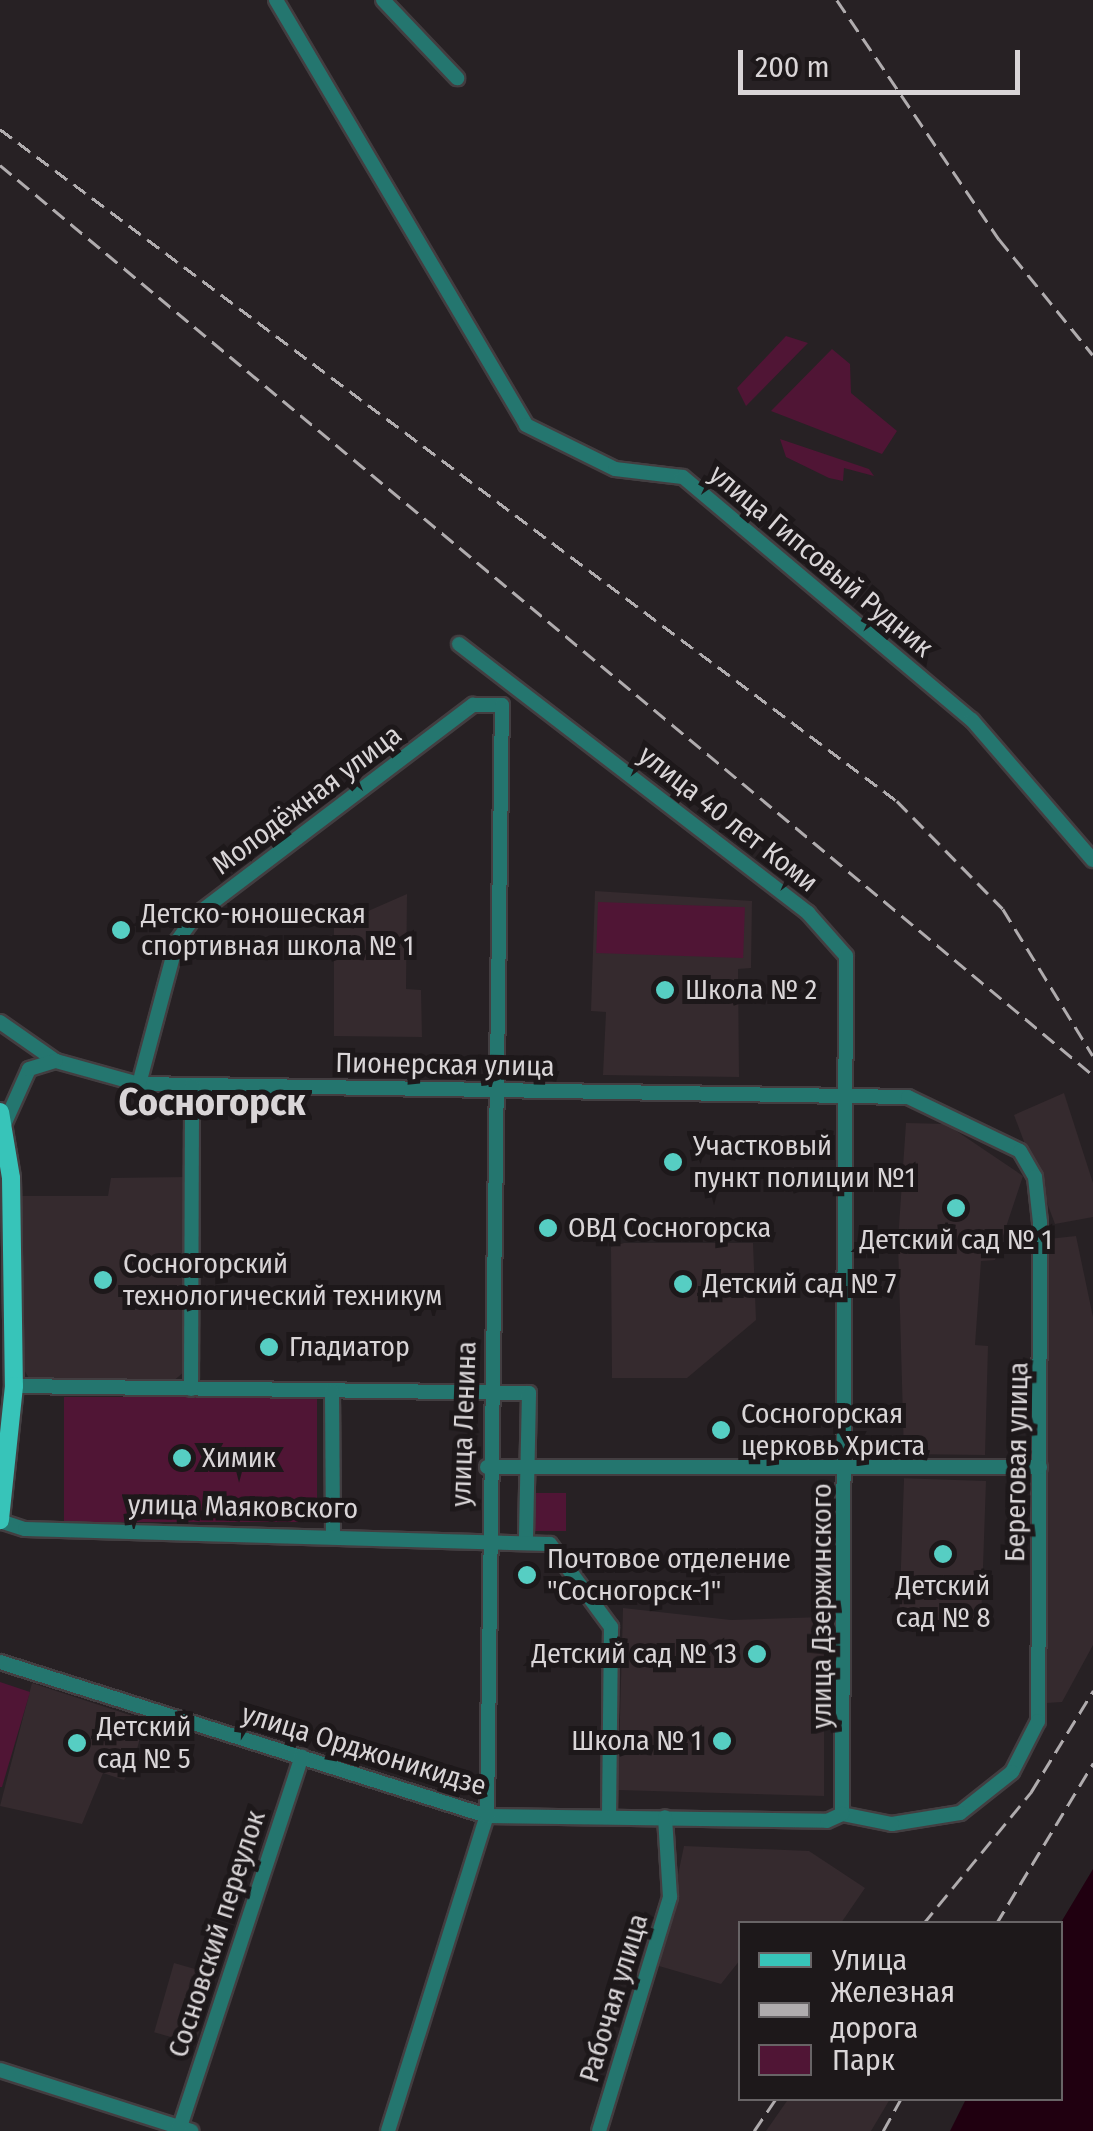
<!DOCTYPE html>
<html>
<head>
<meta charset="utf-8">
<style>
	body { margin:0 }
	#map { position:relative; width:1093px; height:2131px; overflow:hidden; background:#272124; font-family:"Fira Sans Condensed",sans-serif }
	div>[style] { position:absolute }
	.built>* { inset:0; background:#352a2e; transform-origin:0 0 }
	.green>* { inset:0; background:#501535; transform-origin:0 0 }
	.water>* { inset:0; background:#200010 }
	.roads { filter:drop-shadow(2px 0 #433e41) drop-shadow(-2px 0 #433e41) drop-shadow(0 2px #433e41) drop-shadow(0 -2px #433e41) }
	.minor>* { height:14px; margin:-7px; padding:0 7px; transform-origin:7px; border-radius:7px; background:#24766f }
	.major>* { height:18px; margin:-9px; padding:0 9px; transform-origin:9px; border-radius:9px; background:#37c4b9 }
	.rail>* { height:2.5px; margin-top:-1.25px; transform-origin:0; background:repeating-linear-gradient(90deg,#b0acae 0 15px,transparent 0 23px) }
	.dots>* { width:28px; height:28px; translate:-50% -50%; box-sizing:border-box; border:5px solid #1d181a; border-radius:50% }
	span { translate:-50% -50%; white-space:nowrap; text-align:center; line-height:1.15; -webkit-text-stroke:10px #1d181a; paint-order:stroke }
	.street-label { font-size:28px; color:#d9d5d7 }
	.poi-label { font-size:28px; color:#d9d5d7 }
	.left { translate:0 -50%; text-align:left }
	.right { translate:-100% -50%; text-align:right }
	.district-label { font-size:38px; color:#d9d5d7; font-weight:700 }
	.legend { position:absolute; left:738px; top:1921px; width:325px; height:180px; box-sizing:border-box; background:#1d181a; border:2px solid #686466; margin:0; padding:12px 18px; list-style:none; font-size:30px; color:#d9d5d7 }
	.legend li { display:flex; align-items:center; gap:20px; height:50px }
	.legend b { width:50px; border:2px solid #686466 }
	.scale { position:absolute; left:738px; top:50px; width:282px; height:45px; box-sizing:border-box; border:5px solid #d9d5d7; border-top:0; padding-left:12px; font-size:30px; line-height:35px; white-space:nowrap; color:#d9d5d7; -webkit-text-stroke:8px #1d181a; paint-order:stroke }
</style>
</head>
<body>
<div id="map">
	<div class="built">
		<i style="clip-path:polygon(595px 891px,752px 901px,751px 968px,738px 969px,739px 1077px,603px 1075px,606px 1012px,591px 1011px)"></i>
		<i style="clip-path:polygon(407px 894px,406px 989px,421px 990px,422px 1037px,334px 1036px,334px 926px)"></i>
		<i style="clip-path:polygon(1064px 1093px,1093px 1183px,1093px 1217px,1055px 1224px,1014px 1115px)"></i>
		<i style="clip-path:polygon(906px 1123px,946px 1124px,1023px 1176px,995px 1260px,981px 1261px,975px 1345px,988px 1346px,985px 1455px,904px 1454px,898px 1241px)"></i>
		<i style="clip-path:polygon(188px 1177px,185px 1371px,171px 1383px,30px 1380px,20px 1363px,20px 1196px,108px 1196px,111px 1178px)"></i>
		<i style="clip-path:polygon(1076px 1236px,1093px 1317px,1093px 1645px,1062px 1702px,1046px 1703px,1048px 1239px)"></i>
		<i style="clip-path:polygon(624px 1243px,753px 1243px,756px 1320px,687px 1378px,612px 1378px,611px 1247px)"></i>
		<i style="left:986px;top:1481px;width:143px;height:82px;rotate:92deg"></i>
		<i style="clip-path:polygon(623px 1608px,731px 1620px,824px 1617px,824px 1796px,618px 1790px)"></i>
		<i style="clip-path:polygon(32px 1683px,145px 1720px,132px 1767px,124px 1780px,103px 1773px,82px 1824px,0 1806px)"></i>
		<i style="clip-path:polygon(684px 1846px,809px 1851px,865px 1888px,841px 1923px,740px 1924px,740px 1960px,721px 1984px,659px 1966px)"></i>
		<i style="left:174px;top:1963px;width:43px;height:72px;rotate:16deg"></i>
		<i style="clip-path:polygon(789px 2098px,890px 2098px,890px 2099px,871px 2131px,766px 2131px)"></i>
	</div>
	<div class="green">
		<i style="clip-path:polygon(786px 336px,808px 343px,746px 406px,737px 388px)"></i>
		<i style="clip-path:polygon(832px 349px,850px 364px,851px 393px,897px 431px,882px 454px,771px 411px)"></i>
		<i style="clip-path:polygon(780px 439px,869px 469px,874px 476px,844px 468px,843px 481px,829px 478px,786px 457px)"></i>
		<i style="left:598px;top:902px;width:147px;height:51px;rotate:2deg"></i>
		<i style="left:64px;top:1397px;width:253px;height:125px"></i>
		<i style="left:530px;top:1493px;width:36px;height:38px"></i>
		<i style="clip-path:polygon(0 1682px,30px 1692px,2px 1787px,0 1787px)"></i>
	</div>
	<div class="water">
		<i style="clip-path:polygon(1093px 1869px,1093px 2131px,950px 2131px,966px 2099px,1060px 2098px,1060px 1924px)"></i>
	</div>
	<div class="roads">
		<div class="minor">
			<i style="left:276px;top:0;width:493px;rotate:59.5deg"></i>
			<i style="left:526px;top:425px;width:99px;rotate:26.3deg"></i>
			<i style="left:615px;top:469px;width:68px;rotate:6.7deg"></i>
			<i style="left:683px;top:477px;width:378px;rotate:40.1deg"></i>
			<i style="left:972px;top:720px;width:185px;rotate:49.2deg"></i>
			<i style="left:383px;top:0;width:108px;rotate:46.5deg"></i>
			<i style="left:459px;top:644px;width:441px;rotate:37.6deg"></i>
			<i style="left:808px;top:913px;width:57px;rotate:48.5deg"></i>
			<i style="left:846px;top:956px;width:858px;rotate:90.27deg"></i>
			<i style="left:0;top:1022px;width:68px;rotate:34.9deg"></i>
			<i style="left:56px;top:1061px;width:86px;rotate:15.5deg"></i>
			<i style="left:139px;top:1084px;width:769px;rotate:0.97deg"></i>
			<i style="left:908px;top:1097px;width:124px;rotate:25.7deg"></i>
			<i style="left:1020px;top:1151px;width:30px;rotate:60deg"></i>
			<i style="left:1035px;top:1177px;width:45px;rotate:83.7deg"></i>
			<i style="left:1040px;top:1222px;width:499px;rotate:90.2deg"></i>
			<i style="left:1038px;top:1721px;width:57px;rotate:117deg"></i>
			<i style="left:1012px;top:1772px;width:66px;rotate:141.7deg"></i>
			<i style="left:960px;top:1813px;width:69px;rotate:170.8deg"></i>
			<i style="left:892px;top:1824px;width:51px;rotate:-168.7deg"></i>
			<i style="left:139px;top:1084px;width:148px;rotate:-75.1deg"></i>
			<i style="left:177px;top:941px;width:32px;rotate:-54deg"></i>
			<i style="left:196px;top:915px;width:348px;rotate:-37.2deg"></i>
			<i style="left:473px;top:705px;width:29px"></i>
			<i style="left:4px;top:1125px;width:61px;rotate:-65.9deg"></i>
			<i style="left:29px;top:1069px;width:28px;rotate:-17deg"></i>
			<i style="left:14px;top:1386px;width:515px;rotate:0.78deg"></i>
			<i style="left:529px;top:1393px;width:145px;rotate:91.2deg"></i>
			<i style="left:191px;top:1389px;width:303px;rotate:-89.8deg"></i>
			<i style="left:332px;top:1391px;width:143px;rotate:89.6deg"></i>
			<i style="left:487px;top:1467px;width:553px"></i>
			<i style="left:0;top:1521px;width:26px;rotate:18deg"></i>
			<i style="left:25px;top:1529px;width:525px;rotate:1.64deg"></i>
			<i style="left:550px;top:1544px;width:103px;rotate:53.7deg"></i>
			<i style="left:611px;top:1627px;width:189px;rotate:90.6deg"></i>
			<i style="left:0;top:1662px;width:511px;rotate:17.55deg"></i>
			<i style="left:487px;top:1816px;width:340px;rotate:0.8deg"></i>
			<i style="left:827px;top:1821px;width:17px;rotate:-25deg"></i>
			<i style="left:0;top:2070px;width:201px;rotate:17.7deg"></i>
			<i style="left:180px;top:2127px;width:390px;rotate:-71.8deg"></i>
			<i style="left:388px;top:2131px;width:330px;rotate:-72.6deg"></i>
			<i style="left:487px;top:1816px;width:1111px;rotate:-89.23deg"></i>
			<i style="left:599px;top:2131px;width:245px;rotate:-73.1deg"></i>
			<i style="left:670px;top:1897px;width:80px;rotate:-93.6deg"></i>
		</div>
		<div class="major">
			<i style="left:0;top:1112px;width:67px;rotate:80.5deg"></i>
			<i style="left:11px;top:1178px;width:208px;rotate:89.2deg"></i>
			<i style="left:14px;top:1386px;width:135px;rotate:96deg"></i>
		</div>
	</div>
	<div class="rail">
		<i style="left:837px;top:0;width:289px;rotate:55.9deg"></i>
		<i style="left:999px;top:239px;width:149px;rotate:51deg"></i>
		<i style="left:0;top:129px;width:1121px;rotate:36.84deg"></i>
		<i style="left:897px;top:801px;width:151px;rotate:45.5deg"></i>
		<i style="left:1003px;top:909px;width:172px;rotate:58.5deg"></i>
		<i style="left:0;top:165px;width:1422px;rotate:39.78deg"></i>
		<i style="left:923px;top:1924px;width:171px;rotate:-50.7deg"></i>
		<i style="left:1031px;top:1792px;width:119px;rotate:-58.5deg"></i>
		<i style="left:996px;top:1924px;width:188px;rotate:-58.9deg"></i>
		<i style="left:754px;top:2131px;width:40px;rotate:-56deg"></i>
		<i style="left:883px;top:2131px;width:38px;rotate:-61deg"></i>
	</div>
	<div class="dots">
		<i style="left:121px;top:930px;background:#56cec3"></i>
		<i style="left:665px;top:990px;background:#56cec3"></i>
		<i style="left:673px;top:1162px;background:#56cec3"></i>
		<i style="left:956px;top:1208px;background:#56cec3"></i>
		<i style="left:548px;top:1228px;background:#56cec3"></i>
		<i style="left:103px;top:1280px;background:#56cec3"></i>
		<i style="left:683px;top:1284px;background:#56cec3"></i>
		<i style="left:269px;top:1347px;background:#56cec3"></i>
		<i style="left:721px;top:1430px;background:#56cec3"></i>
		<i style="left:182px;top:1458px;background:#56cec3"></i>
		<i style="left:943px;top:1554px;background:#56cec3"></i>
		<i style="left:527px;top:1575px;background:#56cec3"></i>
		<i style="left:757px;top:1654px;background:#56cec3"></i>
		<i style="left:722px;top:1741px;background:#56cec3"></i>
		<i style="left:77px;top:1743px;background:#56cec3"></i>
	</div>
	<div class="street-label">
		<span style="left:821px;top:561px;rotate:40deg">улица Гипсовый Рудник</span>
		<span style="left:307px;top:800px;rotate:-37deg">Молодёжная улица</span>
		<span style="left:728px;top:819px;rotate:38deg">улица 40 лет Коми</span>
		<span style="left:445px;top:1065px;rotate:1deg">Пионерская улица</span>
		<span style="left:464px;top:1424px;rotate:-88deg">улица Ленина</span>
		<span style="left:1017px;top:1462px;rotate:-89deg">Береговая улица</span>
		<span style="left:243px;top:1507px;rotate:1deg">улица Маяковского</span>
		<span style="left:822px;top:1606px;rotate:-90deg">улица Дзержинского</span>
		<span style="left:364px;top:1750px;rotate:17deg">улица Орджоникидзе</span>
		<span style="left:217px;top:1934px;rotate:-72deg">Сосновский переулок</span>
		<span style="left:614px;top:1998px;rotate:-73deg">Рабочая улица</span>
	</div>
	<div class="poi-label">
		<span class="left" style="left:141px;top:930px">Детско-юношеская<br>спортивная школа № 1</span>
		<span class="left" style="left:685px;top:990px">Школа № 2</span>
		<span class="left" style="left:693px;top:1162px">Участковый<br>пункт полиции №1</span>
		<span class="left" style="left:568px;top:1228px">ОВД Сосногорска</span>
		<span style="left:956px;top:1240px">Детский сад № 1</span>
		<span class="left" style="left:123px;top:1280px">Сосногорский<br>технологический техникум</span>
		<span class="left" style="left:703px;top:1284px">Детский сад № 7</span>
		<span class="left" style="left:289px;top:1347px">Гладиатор</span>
		<span class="left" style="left:741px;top:1430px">Сосногорская<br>церковь Христа</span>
		<span class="left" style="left:202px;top:1458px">Химик</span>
		<span class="left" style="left:547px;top:1575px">Почтовое отделение<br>"Сосногорск-1"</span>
		<span style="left:943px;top:1602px">Детский<br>сад № 8</span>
		<span class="right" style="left:737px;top:1654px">Детский сад № 13</span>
		<span class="left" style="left:97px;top:1743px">Детский<br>сад № 5</span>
		<span class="right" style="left:702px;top:1741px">Школа № 1</span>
	</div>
	<div class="district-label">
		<span style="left:212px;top:1103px">Сосногорск</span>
	</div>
	<ul class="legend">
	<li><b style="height:12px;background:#37c4b9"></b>Улица</li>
	<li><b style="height:12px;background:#b0acae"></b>Железная дорога</li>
	<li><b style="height:28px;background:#501535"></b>Парк</li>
	</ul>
	<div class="scale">200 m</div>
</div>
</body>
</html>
